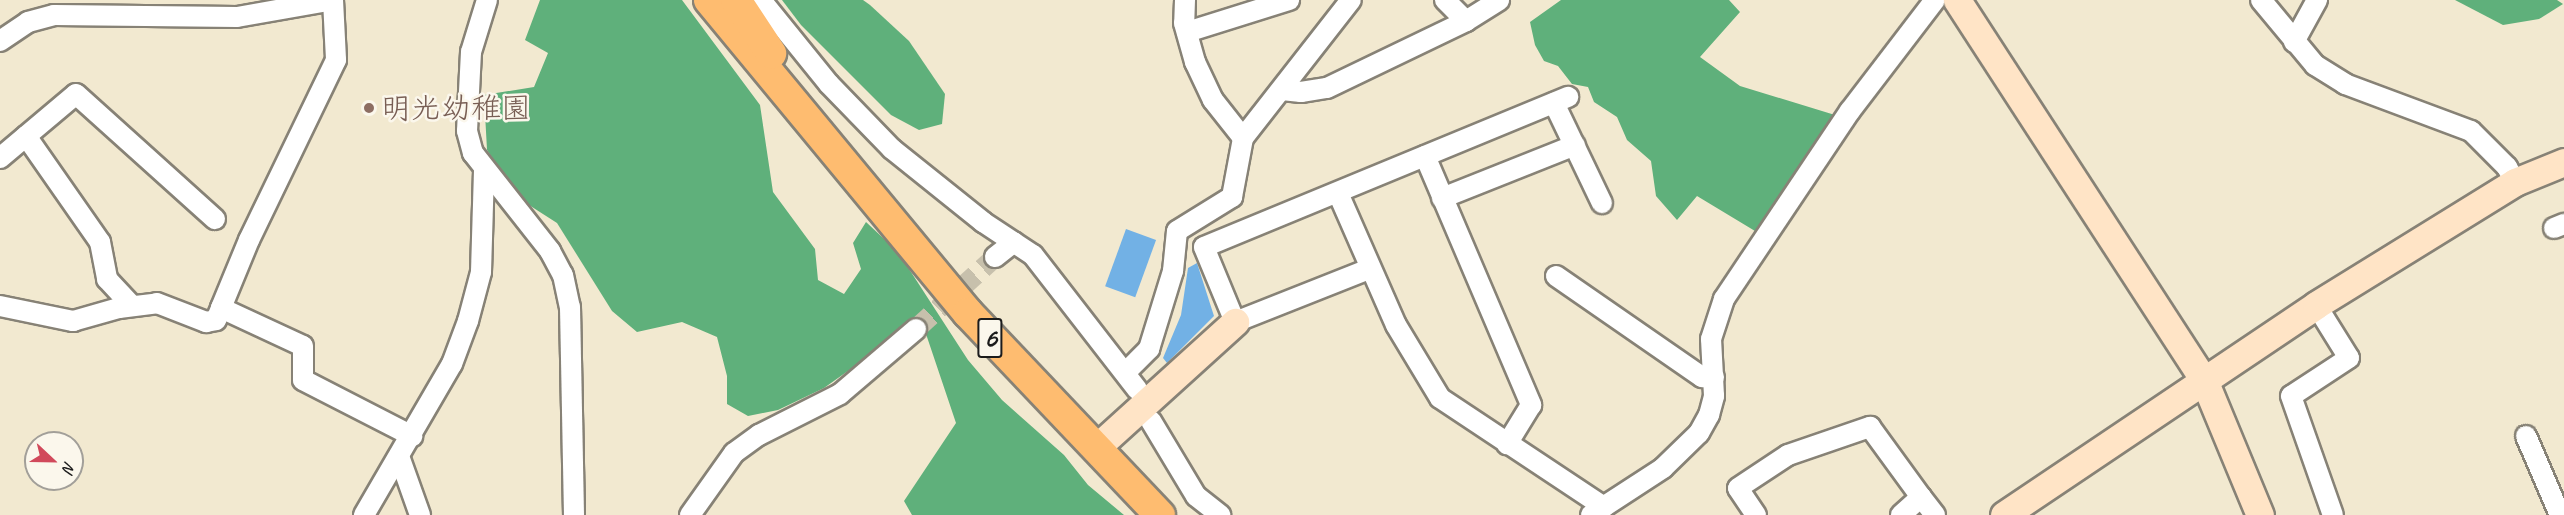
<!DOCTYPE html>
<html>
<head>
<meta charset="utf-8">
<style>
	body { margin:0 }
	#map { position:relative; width:2564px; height:515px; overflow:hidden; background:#f2e9d0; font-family:Caveat,"Klee One",sans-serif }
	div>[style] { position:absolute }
	.forest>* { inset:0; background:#5fb07b }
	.water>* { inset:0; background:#72b1e5; transform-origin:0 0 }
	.street-tunnel>* { height:20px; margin-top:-10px; transform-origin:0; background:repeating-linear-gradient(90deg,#c7c0ac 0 20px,transparent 0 30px) }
	.roads { filter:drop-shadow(2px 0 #878276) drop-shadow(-2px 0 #878276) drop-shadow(0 2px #878276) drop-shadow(0 -2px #878276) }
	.street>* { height:20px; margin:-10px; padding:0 10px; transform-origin:10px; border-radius:10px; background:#fff }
	.secondary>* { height:27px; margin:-13.5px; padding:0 13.5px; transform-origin:13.5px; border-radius:13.5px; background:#ffe4c6 }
	.primary>* { height:30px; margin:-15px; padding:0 15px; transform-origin:15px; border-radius:15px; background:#febc70 }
	.dots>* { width:16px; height:16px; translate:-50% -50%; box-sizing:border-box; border:3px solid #fbf7ec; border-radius:50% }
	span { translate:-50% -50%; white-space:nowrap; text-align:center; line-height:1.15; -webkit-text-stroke:5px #fbf7ec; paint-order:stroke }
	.shield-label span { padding:2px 4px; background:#fbf7ec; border:2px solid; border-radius:4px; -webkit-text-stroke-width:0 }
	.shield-label { font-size:28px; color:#1c1c1c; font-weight:700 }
	.education-label { font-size:30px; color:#785e54 }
	.left { translate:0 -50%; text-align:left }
	.north { position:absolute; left:24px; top:431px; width:60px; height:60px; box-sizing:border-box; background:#fbf7ec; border:2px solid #a29f99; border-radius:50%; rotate:112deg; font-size:16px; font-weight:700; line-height:24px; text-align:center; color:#1c1c1c }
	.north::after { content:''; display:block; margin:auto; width:21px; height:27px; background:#d1495b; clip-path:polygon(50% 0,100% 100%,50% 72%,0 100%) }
</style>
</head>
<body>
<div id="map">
	<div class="forest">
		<i style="clip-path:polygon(540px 0,682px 0,760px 105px,773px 192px,815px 249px,818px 280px,844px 294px,861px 269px,853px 243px,866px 222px,898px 252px,968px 360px,1002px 400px,1064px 455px,1088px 485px,1124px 515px,912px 515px,904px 501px,956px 423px,926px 334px,908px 320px,869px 356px,824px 388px,778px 410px,748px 416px,727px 404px,727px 376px,717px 337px,682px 322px,637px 332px,612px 311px,557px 223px,518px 198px,487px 150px,484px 95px,534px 87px,548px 53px,525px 40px)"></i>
		<i style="clip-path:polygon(782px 0,863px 0,870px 5px,909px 41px,945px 94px,942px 124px,919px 130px,891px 115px,801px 25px)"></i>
		<i style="clip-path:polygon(1561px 0,1729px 0,1740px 12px,1700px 57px,1740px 86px,1835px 115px,1755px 231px,1697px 196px,1677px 220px,1656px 196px,1651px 161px,1627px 140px,1617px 117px,1594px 102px,1588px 87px,1572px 84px,1558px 66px,1544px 61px,1535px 45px,1530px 22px)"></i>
		<i style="clip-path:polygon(2455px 0,2557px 0,2563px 4px,2539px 19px,2503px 25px)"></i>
	</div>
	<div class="water">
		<i style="left:1126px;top:229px;width:32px;height:61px;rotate:20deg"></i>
		<i style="clip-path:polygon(1197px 263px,1214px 316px,1167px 363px,1163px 358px,1181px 315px,1188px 268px)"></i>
	</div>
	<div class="street-tunnel">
		<i style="left:916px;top:329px;width:107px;rotate:-42.3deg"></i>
	</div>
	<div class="roads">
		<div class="street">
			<i style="left:333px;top:0;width:60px;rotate:87.1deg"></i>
			<i style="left:336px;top:60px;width:200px;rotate:115.8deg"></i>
			<i style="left:249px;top:240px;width:74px;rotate:112.4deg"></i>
			<i style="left:221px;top:308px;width:90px;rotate:24.9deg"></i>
			<i style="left:303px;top:346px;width:34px;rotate:90deg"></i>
			<i style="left:303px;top:380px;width:123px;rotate:27.2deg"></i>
			<i style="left:487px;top:0;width:54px;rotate:107.1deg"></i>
			<i style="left:471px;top:52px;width:79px;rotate:92.9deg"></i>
			<i style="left:467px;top:131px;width:23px;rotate:75deg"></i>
			<i style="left:473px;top:153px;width:125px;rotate:51.8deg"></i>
			<i style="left:550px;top:251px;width:27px;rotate:62deg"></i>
			<i style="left:563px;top:275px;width:33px;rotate:78deg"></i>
			<i style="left:570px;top:307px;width:208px;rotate:88.9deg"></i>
			<i style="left:761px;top:0;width:108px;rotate:51deg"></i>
			<i style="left:829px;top:84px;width:91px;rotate:45.9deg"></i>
			<i style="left:892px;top:149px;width:117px;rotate:38.7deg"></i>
			<i style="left:983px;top:222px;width:60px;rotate:33.4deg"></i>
			<i style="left:1033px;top:255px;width:170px;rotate:52.2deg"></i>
			<i style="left:1185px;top:0;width:23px;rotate:92deg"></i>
			<i style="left:1184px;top:23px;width:41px;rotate:74.2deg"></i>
			<i style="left:1195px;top:62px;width:42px;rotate:64.7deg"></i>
			<i style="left:1213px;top:100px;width:48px;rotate:51.7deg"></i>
			<i style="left:1243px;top:138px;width:175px;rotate:-52deg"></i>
			<i style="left:1445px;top:0;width:30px;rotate:45deg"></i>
			<i style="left:2261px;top:0;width:85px;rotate:50.3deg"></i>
			<i style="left:2315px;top:65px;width:36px;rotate:32deg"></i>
			<i style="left:2345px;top:84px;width:134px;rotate:20.5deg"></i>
			<i style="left:2471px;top:131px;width:51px;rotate:45deg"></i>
			<i style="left:2507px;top:167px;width:17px;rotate:62deg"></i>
			<i style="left:1187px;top:32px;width:107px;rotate:-17.4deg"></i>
			<i style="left:0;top:41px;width:34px;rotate:-34deg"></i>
			<i style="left:28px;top:22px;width:27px;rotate:-15deg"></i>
			<i style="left:54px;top:15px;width:183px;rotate:0.6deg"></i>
			<i style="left:237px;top:17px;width:97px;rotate:-10deg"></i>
			<i style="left:2294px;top:42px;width:48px;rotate:-61.3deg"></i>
			<i style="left:1282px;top:90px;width:19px;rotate:6deg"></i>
			<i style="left:1301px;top:92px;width:26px;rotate:-9deg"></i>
			<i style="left:1327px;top:88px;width:154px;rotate:-25.7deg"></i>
			<i style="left:1466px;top:21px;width:39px;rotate:-32deg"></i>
			<i style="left:1554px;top:103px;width:111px;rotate:64.4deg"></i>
			<i style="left:26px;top:136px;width:129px;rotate:55.1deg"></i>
			<i style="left:100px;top:242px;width:38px;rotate:79deg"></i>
			<i style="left:107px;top:279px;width:37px;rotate:47deg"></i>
			<i style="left:1425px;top:156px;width:271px;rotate:66.9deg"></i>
			<i style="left:1531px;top:405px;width:46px;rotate:121.6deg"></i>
			<i style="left:0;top:158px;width:99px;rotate:-40.1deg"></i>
			<i style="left:76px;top:94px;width:187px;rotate:42deg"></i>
			<i style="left:1338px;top:193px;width:144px;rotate:66.3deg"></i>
			<i style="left:1396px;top:325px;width:85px;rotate:58.9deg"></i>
			<i style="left:1440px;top:398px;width:197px;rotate:33.6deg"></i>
			<i style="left:1442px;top:198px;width:143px;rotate:-21.7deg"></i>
			<i style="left:2554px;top:228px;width:11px;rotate:-22deg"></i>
			<i style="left:995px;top:257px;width:24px;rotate:-38deg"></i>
			<i style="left:1369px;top:269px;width:144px;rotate:158.4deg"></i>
			<i style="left:1235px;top:322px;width:81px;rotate:-112.5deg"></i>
			<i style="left:1204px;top:247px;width:394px;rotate:-22.4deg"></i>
			<i style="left:1556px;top:276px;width:178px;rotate:34.7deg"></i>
			<i style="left:1702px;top:377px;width:12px"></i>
			<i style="left:2316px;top:305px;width:62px;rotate:58.1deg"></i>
			<i style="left:2349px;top:358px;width:69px;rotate:146.8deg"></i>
			<i style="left:2291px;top:396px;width:126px;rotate:70.6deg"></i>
			<i style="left:0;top:306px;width:75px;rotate:11.6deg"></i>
			<i style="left:73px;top:321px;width:48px;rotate:-15.8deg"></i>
			<i style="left:119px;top:308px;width:38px;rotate:-7deg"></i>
			<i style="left:157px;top:303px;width:53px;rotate:21.2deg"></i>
			<i style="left:206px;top:322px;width:10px;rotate:-11deg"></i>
			<i style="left:216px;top:320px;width:13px;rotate:-67deg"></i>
			<i style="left:1126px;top:372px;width:33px;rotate:-45deg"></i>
			<i style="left:1149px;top:349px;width:82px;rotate:-72.9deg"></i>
			<i style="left:1173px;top:271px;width:40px;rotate:-84.3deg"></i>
			<i style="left:1177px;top:231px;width:65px;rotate:-31.7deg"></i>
			<i style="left:1232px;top:197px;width:60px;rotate:-79.4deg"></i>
			<i style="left:1151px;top:421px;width:87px;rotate:59deg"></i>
			<i style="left:1196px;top:496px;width:31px;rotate:38deg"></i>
			<i style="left:2526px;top:436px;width:86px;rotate:66.7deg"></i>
			<i style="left:399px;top:456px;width:63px;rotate:70.4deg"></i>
			<i style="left:364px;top:515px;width:175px;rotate:-59.8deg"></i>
			<i style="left:452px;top:364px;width:46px;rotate:-69.6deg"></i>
			<i style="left:468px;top:321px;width:51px;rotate:-75.1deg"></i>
			<i style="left:481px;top:272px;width:104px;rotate:-88.3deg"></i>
			<i style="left:690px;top:515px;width:76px;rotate:-54.6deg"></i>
			<i style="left:734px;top:453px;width:31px;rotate:-36deg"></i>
			<i style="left:759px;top:435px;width:91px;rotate:-26.8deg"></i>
			<i style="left:840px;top:394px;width:100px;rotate:-40.5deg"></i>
			<i style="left:1591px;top:515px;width:86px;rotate:-33.1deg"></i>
			<i style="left:1663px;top:468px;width:50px;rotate:-44.2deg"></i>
			<i style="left:1699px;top:433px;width:21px;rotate:-61deg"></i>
			<i style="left:1709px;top:415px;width:20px;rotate:-75deg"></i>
			<i style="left:1714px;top:396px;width:57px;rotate:-93deg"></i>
			<i style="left:1711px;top:339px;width:42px;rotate:-72deg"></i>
			<i style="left:1724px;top:299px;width:226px;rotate:-56.2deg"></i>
			<i style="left:1850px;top:111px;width:140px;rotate:-52.6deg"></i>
			<i style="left:1756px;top:515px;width:32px;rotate:-124deg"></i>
			<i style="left:1738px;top:488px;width:60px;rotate:-33.4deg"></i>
			<i style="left:1788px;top:455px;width:87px;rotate:-18.9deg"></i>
			<i style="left:1870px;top:427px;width:87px;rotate:53.9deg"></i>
			<i style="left:1901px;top:515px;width:27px;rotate:-42deg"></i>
			<i style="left:1921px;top:497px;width:23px;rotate:52deg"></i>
		</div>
		<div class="secondary">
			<i style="left:1957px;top:0;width:453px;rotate:57deg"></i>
			<i style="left:2204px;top:380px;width:146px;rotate:67.5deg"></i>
			<i style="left:1096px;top:448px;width:188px;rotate:-42.2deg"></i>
			<i style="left:2004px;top:515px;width:376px;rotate:-33.9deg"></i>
			<i style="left:2316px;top:305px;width:234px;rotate:-31.7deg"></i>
			<i style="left:2515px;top:182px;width:53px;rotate:-22.2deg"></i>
		</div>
		<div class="primary">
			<i style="left:709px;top:0;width:406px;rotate:50.4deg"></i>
			<i style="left:968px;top:313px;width:279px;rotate:46.5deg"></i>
			<i style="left:736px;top:0;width:64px;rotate:56.6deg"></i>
		</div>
	</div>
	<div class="dots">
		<i style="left:369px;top:108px;background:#8d6e63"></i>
	</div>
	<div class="shield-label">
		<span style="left:990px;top:338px">6</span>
	</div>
	<div class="education-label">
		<span class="left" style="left:381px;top:108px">明光幼稚園</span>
	</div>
	<div class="north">N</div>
</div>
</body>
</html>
